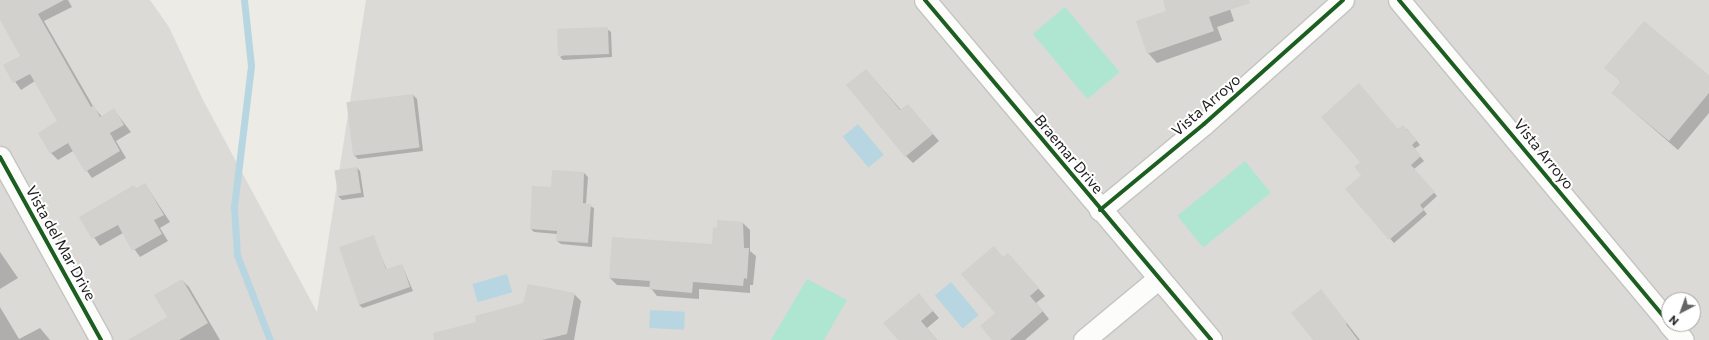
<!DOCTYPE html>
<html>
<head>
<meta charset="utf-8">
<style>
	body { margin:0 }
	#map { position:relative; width:1709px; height:340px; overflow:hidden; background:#ecebe6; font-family:Commissioner,sans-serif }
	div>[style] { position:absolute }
	.residential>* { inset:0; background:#dbdad7 }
	.pitch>* { inset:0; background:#afe6d1; transform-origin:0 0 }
	.water>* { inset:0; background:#b8d6e1; transform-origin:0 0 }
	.shadow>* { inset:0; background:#0003 }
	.stream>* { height:7px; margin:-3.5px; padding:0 3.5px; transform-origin:3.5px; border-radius:3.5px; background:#b8d6e1 }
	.building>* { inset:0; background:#d3d1cd; transform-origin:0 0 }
	.roads { filter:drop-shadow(1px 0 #c4c4c2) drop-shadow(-1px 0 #c4c4c2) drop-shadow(0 1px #c4c4c2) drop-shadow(0 -1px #c4c4c2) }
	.street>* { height:21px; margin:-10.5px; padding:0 10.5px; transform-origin:10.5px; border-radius:10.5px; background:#fcfcfb }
	.cycleway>* { height:4px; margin:-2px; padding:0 2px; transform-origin:2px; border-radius:2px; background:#1b5e20 }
	span { translate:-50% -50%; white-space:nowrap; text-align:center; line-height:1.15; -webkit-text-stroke:4px #fff; paint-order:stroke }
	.street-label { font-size:15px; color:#1d1d1d }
	.north { position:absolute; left:1661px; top:292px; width:40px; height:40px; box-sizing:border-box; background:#fff; border:1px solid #a5a5a5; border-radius:50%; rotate:221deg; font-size:11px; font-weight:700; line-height:16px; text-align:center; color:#1d1d1d }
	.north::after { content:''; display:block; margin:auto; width:14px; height:18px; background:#656563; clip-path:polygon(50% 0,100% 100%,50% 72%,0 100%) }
</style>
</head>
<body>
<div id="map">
	<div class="residential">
		<i style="clip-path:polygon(evenodd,0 0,150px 0,169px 27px,202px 98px,317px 312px,366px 0,1709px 0,1709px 340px,0 340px,0 0,1669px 300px,1693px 300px,1693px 324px,1669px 324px,1669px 300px)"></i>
	</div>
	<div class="pitch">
		<i style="left:1065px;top:7px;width:85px;height:42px;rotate:50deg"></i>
		<i style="left:1245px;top:161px;width:41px;height:87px;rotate:51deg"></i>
		<i style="clip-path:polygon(807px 279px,847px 300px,824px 340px,771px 340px)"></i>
	</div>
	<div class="water">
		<i style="left:858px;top:124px;width:40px;height:20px;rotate:50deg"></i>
		<i style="left:507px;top:274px;width:19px;height:36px;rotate:74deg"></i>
		<i style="left:951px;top:282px;width:43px;height:21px;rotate:50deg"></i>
		<i style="left:650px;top:310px;width:35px;height:18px;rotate:3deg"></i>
	</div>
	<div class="shadow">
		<i style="clip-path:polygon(0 0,68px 0,72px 7px,44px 21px,93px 106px,102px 117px,114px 110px,131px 132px,116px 141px,126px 158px,92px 178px,73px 151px,58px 160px,51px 153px,59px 122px,35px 81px,21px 90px,4px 66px,21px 56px,0 17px)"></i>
		<i style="clip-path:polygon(1164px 0,1227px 0,1234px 21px,1217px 27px,1222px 40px,1157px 63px,1148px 53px,1168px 12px)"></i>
		<i style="clip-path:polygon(607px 29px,611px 32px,612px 57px,563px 60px,560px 57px)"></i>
		<i style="clip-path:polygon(1606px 68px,1709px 76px,1709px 113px,1678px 150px,1612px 93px,1621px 82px)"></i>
		<i style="clip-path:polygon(866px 70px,901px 110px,914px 112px,939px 141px,913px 163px,906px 156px)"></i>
		<i style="clip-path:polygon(413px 95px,417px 99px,423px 151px,358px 159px,354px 155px)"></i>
		<i style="clip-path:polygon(1407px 129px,1420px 145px,1414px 149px,1424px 161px,1414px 169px,1437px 196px,1423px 209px,1427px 214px,1394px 243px,1346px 189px,1363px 175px,1398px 130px)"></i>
		<i style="clip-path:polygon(357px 168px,360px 171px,364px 197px,342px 200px,338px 196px)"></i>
		<i style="clip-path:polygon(553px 171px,584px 173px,588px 177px,586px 204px,594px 208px,592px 247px,561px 244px,557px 241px,557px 234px,534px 232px,531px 229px,552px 188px)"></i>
		<i style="clip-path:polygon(145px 184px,170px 222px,160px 228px,168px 241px,140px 257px,123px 233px,100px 246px,80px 217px)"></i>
		<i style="clip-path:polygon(743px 223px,750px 230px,750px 251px,756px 256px,753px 285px,750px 285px,750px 293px,699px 289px,699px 299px,657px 296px,650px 287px,617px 285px,610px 278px,713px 245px,718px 229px)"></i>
		<i style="clip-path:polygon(373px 237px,387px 270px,402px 265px,413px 291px,363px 308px,359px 305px)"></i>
		<i style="clip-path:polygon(0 252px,18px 278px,0 289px)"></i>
		<i style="clip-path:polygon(1003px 258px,1015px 262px,1045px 296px,1036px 303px,1049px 319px,1025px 340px,994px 340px)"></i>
		<i style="clip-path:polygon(182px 280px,189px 287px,220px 340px,148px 340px,169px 317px)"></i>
		<i style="clip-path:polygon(574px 294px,581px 301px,574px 340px,436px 340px,478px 323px)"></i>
		<i style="clip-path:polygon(919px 295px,939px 318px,927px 328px,937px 340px,899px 340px)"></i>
		<i style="clip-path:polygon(1327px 298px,1360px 340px,1314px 340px)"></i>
		<i style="clip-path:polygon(0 307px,19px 339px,40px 328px,50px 340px,0 340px)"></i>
	</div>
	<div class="stream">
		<i style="left:244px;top:0;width:66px;rotate:83.9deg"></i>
		<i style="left:251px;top:66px;width:142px;rotate:96.9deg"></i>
		<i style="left:234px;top:207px;width:48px;rotate:86.4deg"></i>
		<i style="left:237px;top:255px;width:91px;rotate:68.8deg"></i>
	</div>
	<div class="building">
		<i style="clip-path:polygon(0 0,64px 0,38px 14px,91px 107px,94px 105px,100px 117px,114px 108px,124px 125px,110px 133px,120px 151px,85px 172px,68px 143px,50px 154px,38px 133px,57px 121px,30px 74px,13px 83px,3px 65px,20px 56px,0 20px)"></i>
		<i style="clip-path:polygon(1163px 0,1249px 0,1250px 3px,1209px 17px,1214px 31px,1147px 54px,1136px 21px,1166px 11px)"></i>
		<i style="clip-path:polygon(1644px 21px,1709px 75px,1709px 93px,1669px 141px,1611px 93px,1621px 82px,1604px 68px)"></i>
		<i style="left:608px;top:27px;width:27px;height:51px;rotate:88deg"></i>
		<i style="clip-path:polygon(866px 69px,900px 110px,908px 104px,933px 134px,905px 157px,846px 85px)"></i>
		<i style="clip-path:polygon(1359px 83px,1398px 129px,1403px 125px,1417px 140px,1412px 145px,1421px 156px,1411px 165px,1435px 192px,1420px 205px,1424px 210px,1389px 240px,1345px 189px,1361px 175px,1354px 167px,1360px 162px,1321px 117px)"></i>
		<i style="left:413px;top:94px;width:54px;height:67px;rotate:83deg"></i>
		<i style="left:357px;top:167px;width:26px;height:23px;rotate:81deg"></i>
		<i style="clip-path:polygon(552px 170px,584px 172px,583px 203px,591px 204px,588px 243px,556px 241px,557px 231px,530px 229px,532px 186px,551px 187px)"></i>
		<i style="clip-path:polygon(145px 183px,164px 215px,154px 220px,162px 234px,132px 251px,118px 225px,92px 239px,79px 217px,134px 185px,136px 188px)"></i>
		<i style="clip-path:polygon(717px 220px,743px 222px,744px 248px,749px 248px,747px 279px,744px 278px,743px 286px,693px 282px,692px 293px,649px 289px,650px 281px,609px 278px,612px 237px,712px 244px,713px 227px,717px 228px)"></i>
		<i style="clip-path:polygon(374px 235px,386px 269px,402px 264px,410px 287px,359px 305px,339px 247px)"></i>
		<i style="clip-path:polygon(994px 246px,1003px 257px,1008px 253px,1039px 288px,1030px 296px,1043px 311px,1010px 340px,992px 340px,980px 326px,995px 313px,961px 274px)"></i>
		<i style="clip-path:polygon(182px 279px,208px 323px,179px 340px,128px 340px,167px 317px,154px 295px)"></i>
		<i style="clip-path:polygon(528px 284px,575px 293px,567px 334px,542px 340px,434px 340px,433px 333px,476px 322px,475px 316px,523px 303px)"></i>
		<i style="clip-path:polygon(1321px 289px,1347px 323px,1346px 324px,1358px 340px,1313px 340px,1291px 313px)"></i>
		<i style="clip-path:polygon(919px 293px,933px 311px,921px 321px,937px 340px,898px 340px,883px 323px)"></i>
	</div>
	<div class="roads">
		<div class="street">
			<i style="left:925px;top:0;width:444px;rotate:49.9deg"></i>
			<i style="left:1399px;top:0;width:421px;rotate:50.1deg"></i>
			<i style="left:0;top:157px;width:209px;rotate:61.1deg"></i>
			<i style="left:1100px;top:210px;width:135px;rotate:-39.6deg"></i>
			<i style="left:1204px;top:124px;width:186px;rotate:-41.7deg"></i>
			<i style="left:1669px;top:324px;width:21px;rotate:49deg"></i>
			<i style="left:1084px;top:340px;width:97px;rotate:-39.6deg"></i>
		</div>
	</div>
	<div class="cycleway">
		<i style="left:925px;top:0;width:444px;rotate:49.9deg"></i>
		<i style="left:1399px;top:0;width:421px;rotate:50.1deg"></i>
		<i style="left:0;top:157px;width:209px;rotate:61.1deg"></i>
		<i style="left:1100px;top:210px;width:135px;rotate:-39.6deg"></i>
		<i style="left:1204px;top:124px;width:186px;rotate:-41.7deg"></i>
	</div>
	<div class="street-label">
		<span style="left:1206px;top:105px;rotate:-41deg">Vista Arroyo</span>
		<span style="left:1069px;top:154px;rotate:50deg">Braemar Drive</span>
		<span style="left:1544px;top:154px;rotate:51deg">Vista Arroyo</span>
		<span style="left:61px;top:243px;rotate:61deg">Vista del Mar Drive</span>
	</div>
	<div class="north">N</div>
</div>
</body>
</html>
